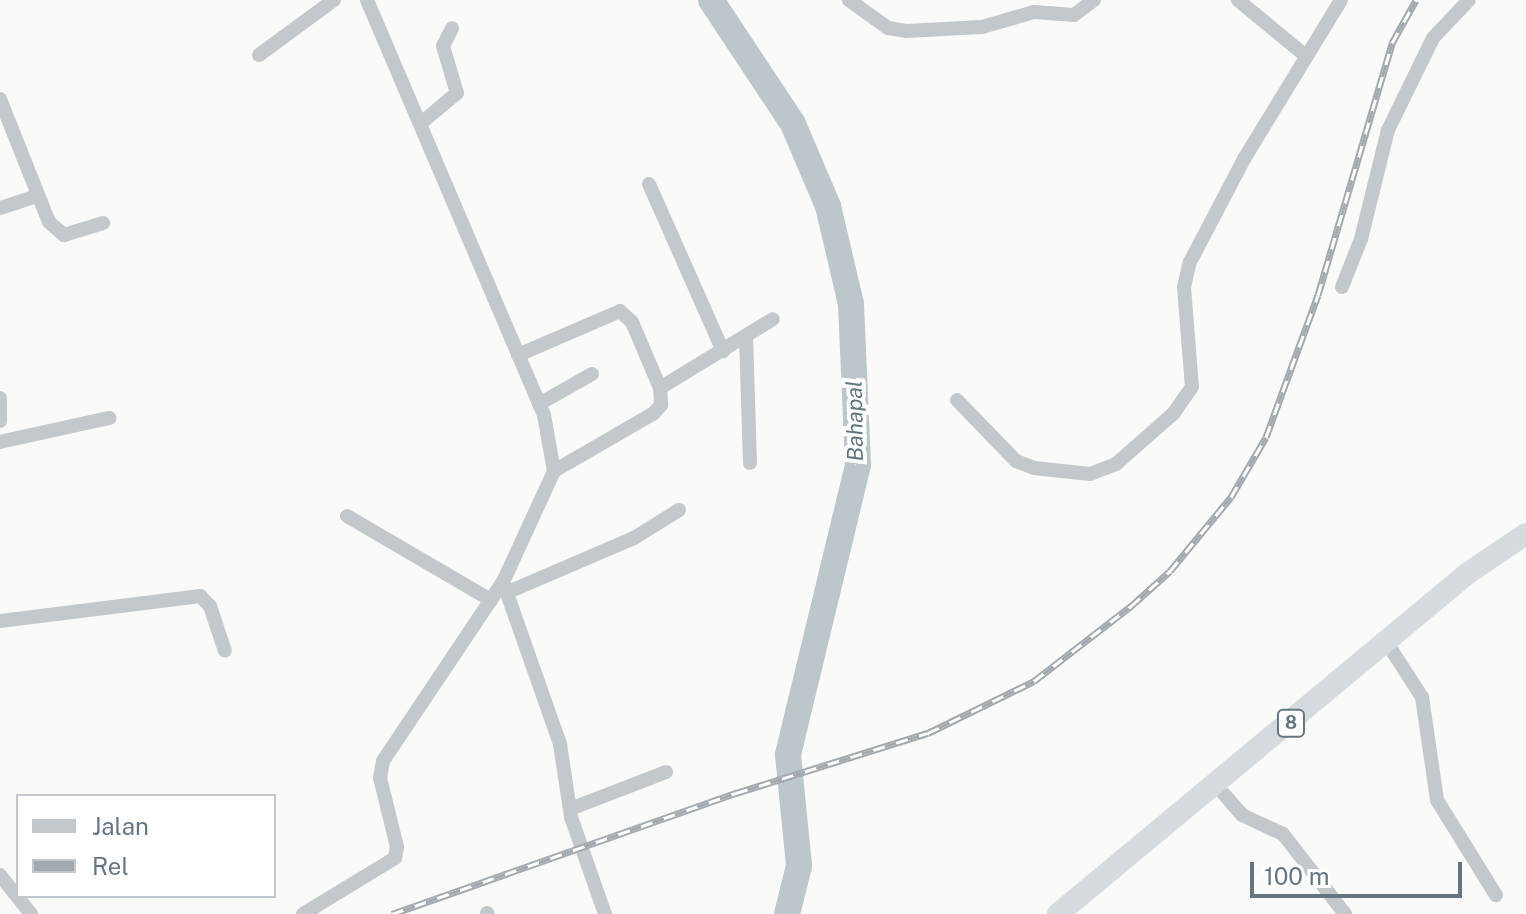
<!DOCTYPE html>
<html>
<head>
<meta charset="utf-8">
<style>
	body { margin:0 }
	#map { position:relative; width:1526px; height:914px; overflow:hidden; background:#fafaf8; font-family:"Public Sans",sans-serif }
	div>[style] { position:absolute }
	.river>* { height:26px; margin:-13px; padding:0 13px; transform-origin:13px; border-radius:13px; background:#bbc7cb }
	.minor>* { height:14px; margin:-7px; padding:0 7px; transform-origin:7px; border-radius:7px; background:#c3c8cc }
	.highway>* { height:22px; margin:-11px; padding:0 11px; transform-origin:11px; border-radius:11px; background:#d6dbdf }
	.rail>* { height:7px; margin-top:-3.5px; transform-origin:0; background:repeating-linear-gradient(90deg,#fff 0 12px,#a2aab0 0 24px); box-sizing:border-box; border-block:2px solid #a2aab0 }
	span { translate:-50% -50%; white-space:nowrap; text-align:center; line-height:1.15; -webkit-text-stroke:8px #fff; paint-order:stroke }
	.shield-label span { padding:2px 6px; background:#fff; border:2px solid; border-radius:6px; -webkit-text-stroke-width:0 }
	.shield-label { font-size:18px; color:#657683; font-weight:700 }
	.water-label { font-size:22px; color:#60757c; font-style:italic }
	.legend { position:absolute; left:16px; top:794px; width:260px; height:104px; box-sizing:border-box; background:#fff; border:2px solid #c1c8cd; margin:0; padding:10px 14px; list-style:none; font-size:24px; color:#657683 }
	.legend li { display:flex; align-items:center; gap:16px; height:40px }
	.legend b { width:40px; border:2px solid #c1c8cd }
	.scale { position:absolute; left:1250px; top:862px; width:212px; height:36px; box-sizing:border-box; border:4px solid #657683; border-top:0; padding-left:10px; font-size:24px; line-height:28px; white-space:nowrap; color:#657683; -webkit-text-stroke:6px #fff; paint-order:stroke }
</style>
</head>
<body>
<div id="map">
	<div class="river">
		<i style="left:711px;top:0;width:149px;rotate:56.5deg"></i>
		<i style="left:793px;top:124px;width:89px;rotate:66.9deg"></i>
		<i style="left:828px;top:206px;width:101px;rotate:76.8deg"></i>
		<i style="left:851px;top:304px;width:161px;rotate:87.5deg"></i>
		<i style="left:858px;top:465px;width:298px;rotate:103.6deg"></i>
		<i style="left:788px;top:755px;width:112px;rotate:84.3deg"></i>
		<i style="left:799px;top:866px;width:49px;rotate:104deg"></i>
	</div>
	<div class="minor">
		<i style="left:849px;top:0;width:48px;rotate:35.7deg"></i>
		<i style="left:888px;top:28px;width:18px;rotate:9deg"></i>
		<i style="left:906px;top:31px;width:76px;rotate:-3deg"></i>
		<i style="left:982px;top:27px;width:54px;rotate:-16.1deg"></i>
		<i style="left:1034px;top:12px;width:40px;rotate:4.3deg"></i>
		<i style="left:1074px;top:15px;width:25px;rotate:-37deg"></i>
		<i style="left:1238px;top:0;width:89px;rotate:39.6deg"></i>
		<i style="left:259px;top:55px;width:93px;rotate:-36.3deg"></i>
		<i style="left:0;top:99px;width:132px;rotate:68.3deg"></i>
		<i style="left:49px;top:222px;width:20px;rotate:41deg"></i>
		<i style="left:64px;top:235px;width:41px;rotate:-17.1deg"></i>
		<i style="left:420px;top:124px;width:48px;rotate:-40deg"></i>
		<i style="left:457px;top:93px;width:49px;rotate:-106.6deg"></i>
		<i style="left:443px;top:46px;width:20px;rotate:-63deg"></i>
		<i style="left:649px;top:184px;width:183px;rotate:66.1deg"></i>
		<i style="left:0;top:208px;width:39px;rotate:-18deg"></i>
		<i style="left:1342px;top:287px;width:52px;rotate:-68.4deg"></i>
		<i style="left:1361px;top:239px;width:112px;rotate:-76.1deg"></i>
		<i style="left:1388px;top:130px;width:102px;rotate:-63.9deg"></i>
		<i style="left:1433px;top:38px;width:52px;rotate:-46.5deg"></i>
		<i style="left:746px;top:336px;width:127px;rotate:88.2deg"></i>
		<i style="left:518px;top:355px;width:111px;rotate:-23.3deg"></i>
		<i style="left:620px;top:311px;width:16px;rotate:43deg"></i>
		<i style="left:632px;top:322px;width:72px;rotate:67deg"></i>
		<i style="left:660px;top:388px;width:132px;rotate:-31.4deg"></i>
		<i style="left:0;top:398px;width:23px;rotate:90deg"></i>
		<i style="left:957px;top:400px;width:85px;rotate:46deg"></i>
		<i style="left:1016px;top:461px;width:19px;rotate:21deg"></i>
		<i style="left:1034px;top:468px;width:56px;rotate:6.1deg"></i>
		<i style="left:1090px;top:474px;width:28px;rotate:-21deg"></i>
		<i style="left:1116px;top:464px;width:76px;rotate:-41.3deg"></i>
		<i style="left:1173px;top:414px;width:33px;rotate:-55deg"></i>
		<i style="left:1192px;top:387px;width:100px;rotate:-94.6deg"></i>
		<i style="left:1184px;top:287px;width:26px;rotate:-77deg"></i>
		<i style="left:1190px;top:262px;width:116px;rotate:-62.3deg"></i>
		<i style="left:1244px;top:159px;width:186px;rotate:-58.6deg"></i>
		<i style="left:539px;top:404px;width:61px;rotate:-29.5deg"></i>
		<i style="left:0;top:442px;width:112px;rotate:-12.4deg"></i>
		<i style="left:554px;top:471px;width:116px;rotate:-30.1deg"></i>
		<i style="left:654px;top:413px;width:11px;rotate:-49deg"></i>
		<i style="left:661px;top:405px;width:17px;rotate:-93deg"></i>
		<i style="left:347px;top:516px;width:167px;rotate:30.3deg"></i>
		<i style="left:503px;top:582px;width:172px;rotate:70.6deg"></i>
		<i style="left:560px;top:744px;width:74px;rotate:81.4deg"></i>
		<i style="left:571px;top:817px;width:103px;rotate:70.7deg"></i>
		<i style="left:508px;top:592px;width:137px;rotate:-23.2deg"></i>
		<i style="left:634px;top:538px;width:53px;rotate:-31.9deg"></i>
		<i style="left:0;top:621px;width:202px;rotate:-7.1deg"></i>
		<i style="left:200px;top:596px;width:14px;rotate:45deg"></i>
		<i style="left:210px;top:606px;width:47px;rotate:71.6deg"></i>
		<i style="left:1387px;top:643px;width:64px;rotate:57.1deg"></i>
		<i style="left:1422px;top:697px;width:104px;rotate:81.7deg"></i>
		<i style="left:1437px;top:800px;width:112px;rotate:58.2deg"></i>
		<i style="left:1216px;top:785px;width:40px;rotate:49deg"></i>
		<i style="left:1242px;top:815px;width:45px;rotate:24.9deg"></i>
		<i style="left:1283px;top:834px;width:101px;rotate:52.2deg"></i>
		<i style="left:570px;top:809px;width:103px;rotate:-21.1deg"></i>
		<i style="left:0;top:875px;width:50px;rotate:51.5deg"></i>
		<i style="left:487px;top:913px;width:1px;rotate:45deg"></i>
		<i style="left:303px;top:914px;width:108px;rotate:-31.3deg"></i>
		<i style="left:395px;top:858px;width:11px;rotate:-80deg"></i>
		<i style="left:397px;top:847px;width:71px;rotate:-103.8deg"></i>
		<i style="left:380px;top:778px;width:17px;rotate:-80deg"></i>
		<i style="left:383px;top:761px;width:216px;rotate:-56.2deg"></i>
		<i style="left:503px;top:582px;width:122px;rotate:-65.3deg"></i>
		<i style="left:554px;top:471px;width:57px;rotate:-100.1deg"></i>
		<i style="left:544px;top:415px;width:451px;rotate:-113.1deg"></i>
	</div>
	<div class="highway">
		<i style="left:1058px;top:914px;width:533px;rotate:-39.75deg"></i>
		<i style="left:1468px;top:573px;width:70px;rotate:-33.9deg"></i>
	</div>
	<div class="rail">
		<i style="left:392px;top:914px;width:365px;rotate:-19.4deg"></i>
		<i style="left:736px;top:793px;width:201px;rotate:-17.4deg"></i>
		<i style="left:928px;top:733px;width:118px;rotate:-26.1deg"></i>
		<i style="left:1034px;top:681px;width:123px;rotate:-37.7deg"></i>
		<i style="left:1131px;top:606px;width:52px;rotate:-41.9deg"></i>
		<i style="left:1170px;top:571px;width:96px;rotate:-50.5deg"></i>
		<i style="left:1231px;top:497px;width:69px;rotate:-59.7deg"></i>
		<i style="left:1266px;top:437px;width:151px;rotate:-69.9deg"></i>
		<i style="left:1318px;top:295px;width:263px;rotate:-73.6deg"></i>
		<i style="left:1392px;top:43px;width:49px;rotate:-60.8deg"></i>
	</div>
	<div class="shield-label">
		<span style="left:1291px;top:723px">8</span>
	</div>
	<div class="water-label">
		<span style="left:855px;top:421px;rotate:-91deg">Bahapal</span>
	</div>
	<ul class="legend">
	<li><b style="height:10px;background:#c3c8cc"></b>Jalan</li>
	<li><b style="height:10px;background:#a2aab0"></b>Rel</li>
	</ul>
	<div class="scale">100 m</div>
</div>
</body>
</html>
